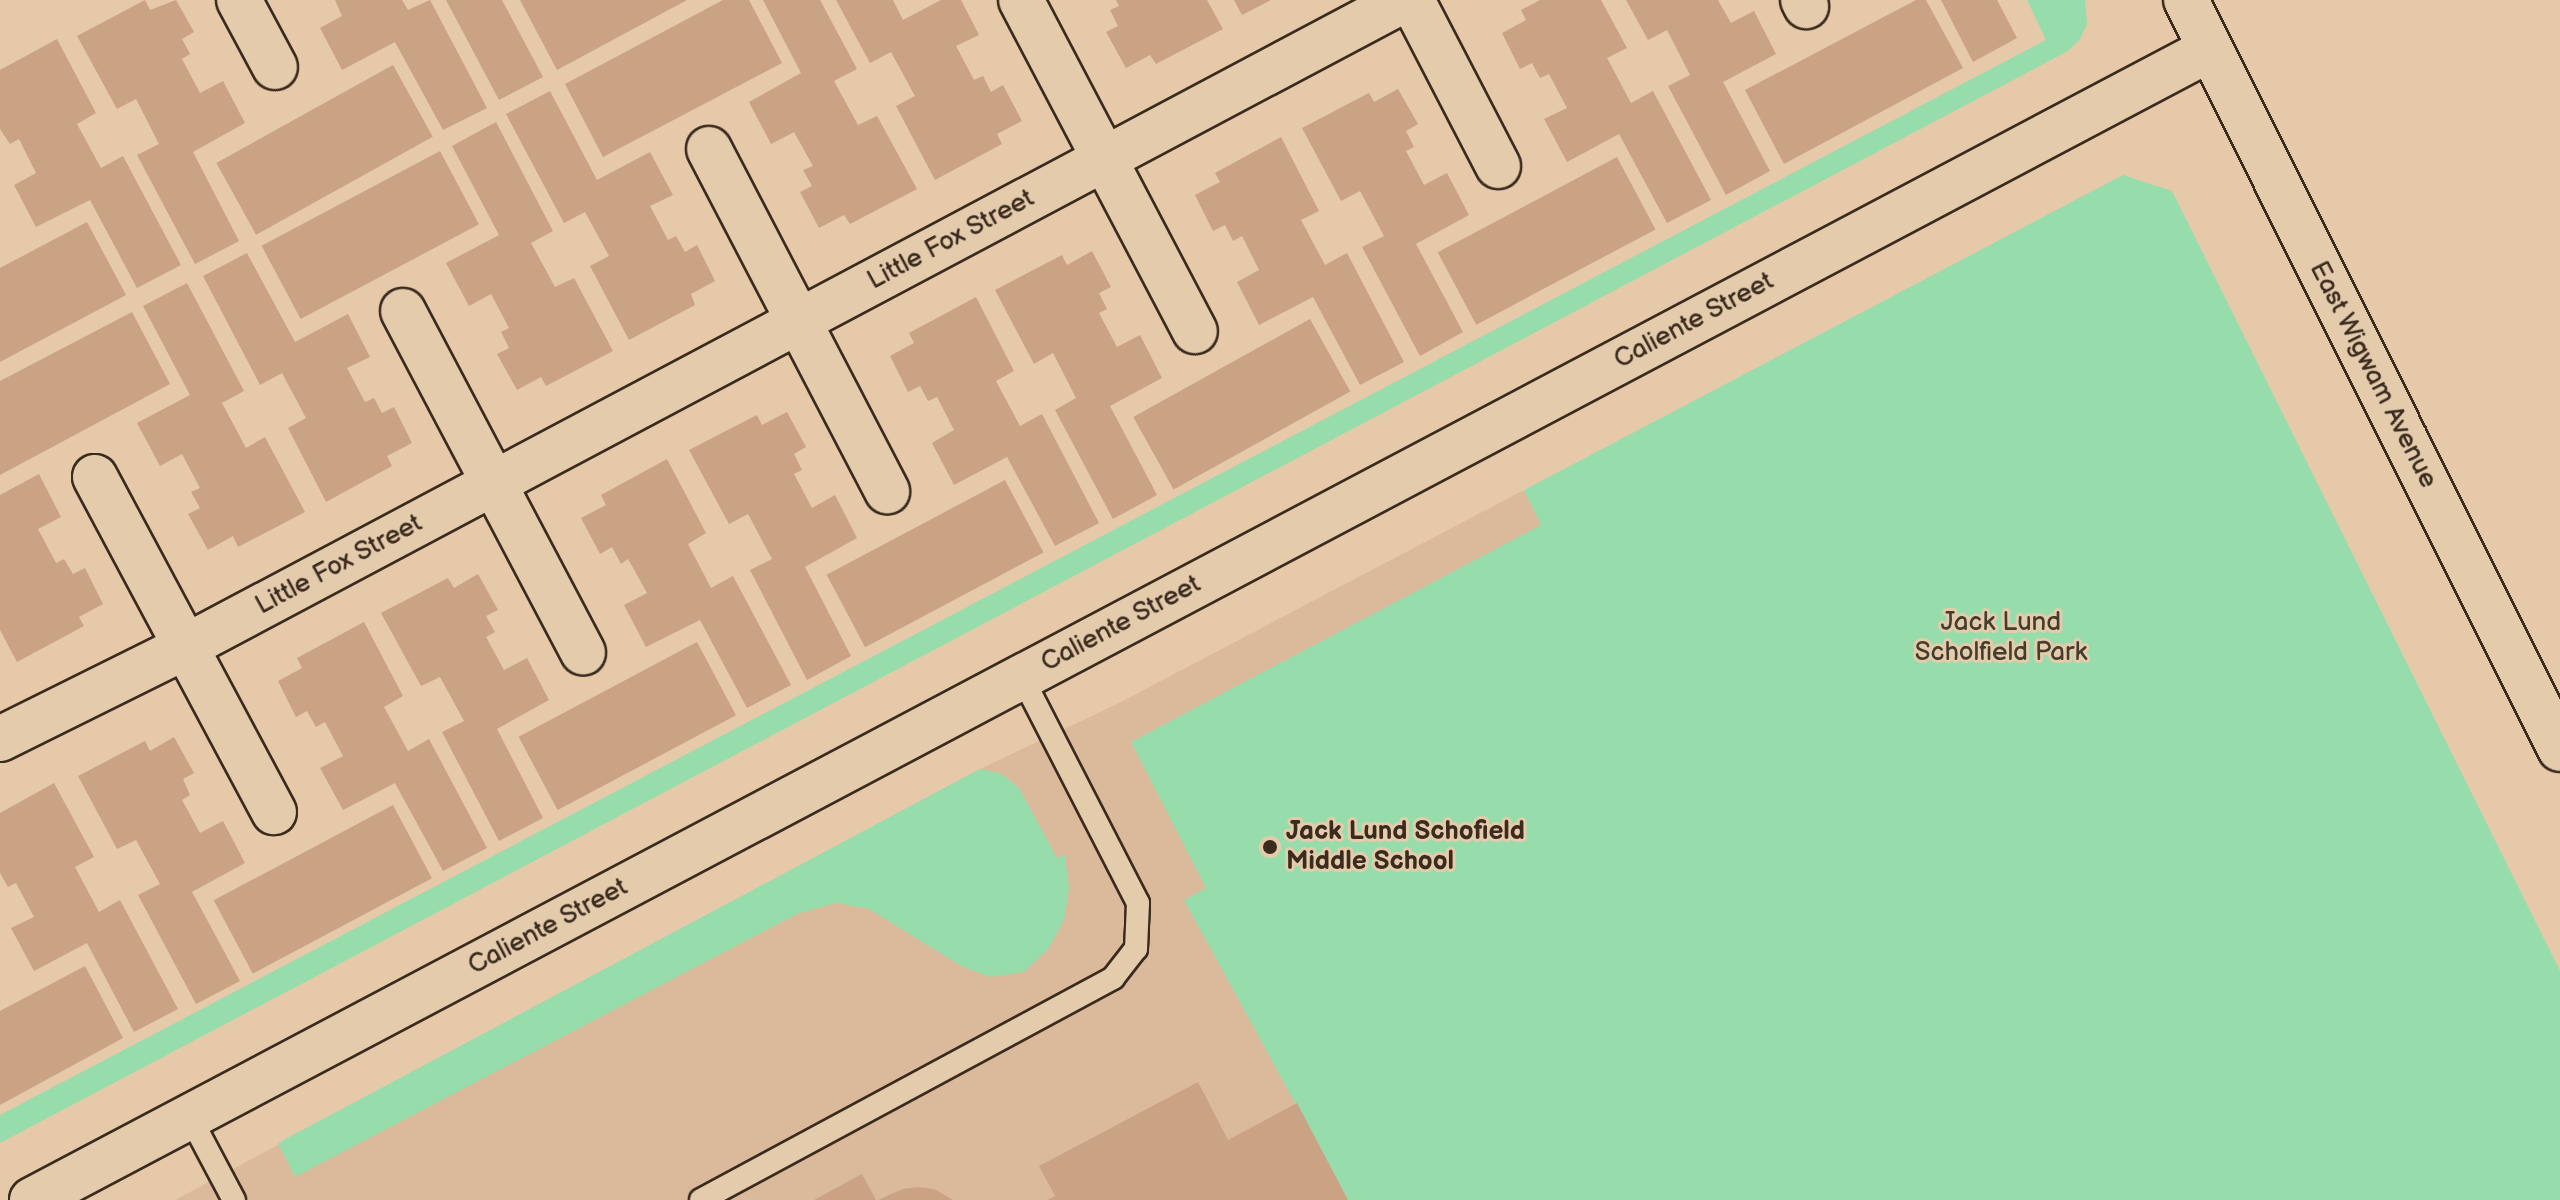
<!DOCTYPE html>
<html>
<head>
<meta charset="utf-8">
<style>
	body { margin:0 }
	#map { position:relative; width:2560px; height:1200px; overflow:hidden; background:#e5c9a9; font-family:"Balsamiq Sans",sans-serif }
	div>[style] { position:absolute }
	.built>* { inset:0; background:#daba9b }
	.green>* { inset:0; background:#96ddab }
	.building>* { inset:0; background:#caa284; transform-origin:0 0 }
	.roads { filter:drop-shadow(2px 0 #3b2a1e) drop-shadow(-2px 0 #3b2a1e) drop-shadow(0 2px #3b2a1e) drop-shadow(0 -2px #3b2a1e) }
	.service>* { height:22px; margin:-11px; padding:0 11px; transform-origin:11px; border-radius:11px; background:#e3cbac }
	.minor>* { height:44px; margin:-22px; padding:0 22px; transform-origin:22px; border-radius:22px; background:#e3cbac }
	.secondary>* { height:44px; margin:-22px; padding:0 22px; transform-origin:22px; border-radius:22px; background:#e3cbac }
	.dots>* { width:22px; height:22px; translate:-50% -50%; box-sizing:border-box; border:4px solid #e3cbac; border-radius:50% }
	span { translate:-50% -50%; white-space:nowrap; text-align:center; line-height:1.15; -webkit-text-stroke:6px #e3cbac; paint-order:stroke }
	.street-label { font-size:26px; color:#3b2a1e }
	.park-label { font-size:26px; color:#443c2c }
	.poi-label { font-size:26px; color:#3b2a1e; font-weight:700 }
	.left { translate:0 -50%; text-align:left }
</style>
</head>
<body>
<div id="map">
	<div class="built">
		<i style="clip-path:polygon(1524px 490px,1745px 924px,1894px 1200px,175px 1200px,980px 769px,1119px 703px)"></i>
	</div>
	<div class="green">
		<i style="clip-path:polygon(2027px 0,2085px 0,2087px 24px,2080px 39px,2068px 51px,0 1143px,0 1115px,2046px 40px)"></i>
		<i style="clip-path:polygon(2123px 175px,2172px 191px,2560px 971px,2560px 1200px,1348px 1200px,1184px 900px,1206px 888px,1131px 742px,1541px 525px,1524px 490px)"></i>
		<i style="clip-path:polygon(980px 769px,1002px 774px,1019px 788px,1057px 858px,1065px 855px,1069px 889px,1064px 920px,1048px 949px,1024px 972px,990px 977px,961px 966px,869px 909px,836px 903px,797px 914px,295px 1177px,278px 1143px)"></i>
	</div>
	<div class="building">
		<i style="clip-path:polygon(145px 0,150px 10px,176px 0,194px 32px,182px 39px,190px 54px,182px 59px,200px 93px,223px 81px,245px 123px,193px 152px,239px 241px,195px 264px,137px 155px,159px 144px,136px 99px,117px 109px,77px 36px)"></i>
		<i style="clip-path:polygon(335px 0,402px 0,408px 10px,430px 0,487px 108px,443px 130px,395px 42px,342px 70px,320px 28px,342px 16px)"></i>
		<i style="clip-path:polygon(446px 0,502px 0,543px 77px,499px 100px)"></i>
		<i style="clip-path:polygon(520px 0,687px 0,557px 70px)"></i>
		<i style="clip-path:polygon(723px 0,749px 0,782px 63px,603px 157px,565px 84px)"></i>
		<i style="clip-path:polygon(763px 0,820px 0,857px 69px,834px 81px,858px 125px,877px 116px,917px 189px,850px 224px,844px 215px,819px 228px,800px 192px,812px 186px,803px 170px,813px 166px,794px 132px,771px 144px,749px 102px,801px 73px)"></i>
		<i style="clip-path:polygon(836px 0,893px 0,903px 20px,941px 0,961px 0,979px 35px,956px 46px,974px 80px,983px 76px,991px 92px,1003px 85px,1022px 121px,997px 134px,1002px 144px,935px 180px,896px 106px,915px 96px,891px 52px,870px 63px)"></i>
		<i style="clip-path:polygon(1116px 0,1207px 0,1223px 29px,1156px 64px,1150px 55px,1126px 68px,1106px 32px,1118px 26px,1110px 10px,1119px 6px)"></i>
		<i style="clip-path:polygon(1234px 0,1271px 0,1242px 15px)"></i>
		<i style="clip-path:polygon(1540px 0,1601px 0,1627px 48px,1607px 58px,1631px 103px,1653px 91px,1711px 200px,1667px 223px,1619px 134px,1567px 162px,1544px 119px,1567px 108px,1549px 74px,1540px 78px,1532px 63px,1520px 69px,1502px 33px,1526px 20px,1521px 10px)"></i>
		<i style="clip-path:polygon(1626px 0,1718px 0,1731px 23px,1754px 11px,1776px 54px,1723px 82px,1770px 171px,1726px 195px,1668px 86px,1690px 75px,1667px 30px,1648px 40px)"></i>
		<i style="clip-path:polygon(1916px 0,1926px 0,1963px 68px,1784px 164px,1745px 90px)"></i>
		<i style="clip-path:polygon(1941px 0,1997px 0,2017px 38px,1973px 62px)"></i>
		<i style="clip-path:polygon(57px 39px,96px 113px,77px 124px,101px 168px,123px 156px,181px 265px,137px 288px,90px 200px,36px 227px,14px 185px,36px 173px,19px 139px,10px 144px,0 129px,0 70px)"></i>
		<i style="left:393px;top:65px;width:82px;height:202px;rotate:61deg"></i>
		<i style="clip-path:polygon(1398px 89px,1418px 124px,1406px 131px,1414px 147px,1406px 151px,1424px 185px,1447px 173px,1469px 215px,1416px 244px,1463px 332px,1420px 356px,1362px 247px,1384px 236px,1360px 191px,1341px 201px,1302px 128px,1369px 93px,1374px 102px)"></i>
		<i style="clip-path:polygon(550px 91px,597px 180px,650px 152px,673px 195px,650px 206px,668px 240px,676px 236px,685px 252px,697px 245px,715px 281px,691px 294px,695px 305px,629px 340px,590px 266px,609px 256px,585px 212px,564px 223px,506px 114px)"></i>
		<i style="clip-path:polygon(496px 122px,553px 231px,531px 243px,555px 287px,574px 278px,613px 351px,546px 386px,541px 377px,517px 390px,497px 354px,509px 348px,501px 332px,509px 328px,491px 294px,469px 306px,446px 263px,499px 235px,452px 146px)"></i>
		<i style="clip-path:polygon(1281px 137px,1319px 211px,1301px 220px,1325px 265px,1347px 253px,1404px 362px,1360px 385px,1313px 297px,1259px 325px,1237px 282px,1259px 270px,1242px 236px,1233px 241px,1225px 225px,1213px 231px,1195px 195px,1220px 182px,1215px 173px)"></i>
		<i style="left:440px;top:151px;width:83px;height:202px;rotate:62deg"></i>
		<i style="left:1617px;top:157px;width:82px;height:203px;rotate:62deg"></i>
		<i style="clip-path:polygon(87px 222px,126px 295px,0 362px,0 268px)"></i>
		<i style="clip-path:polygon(1092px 251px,1111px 287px,1099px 293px,1107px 309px,1099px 313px,1117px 347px,1140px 335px,1162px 378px,1110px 406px,1157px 495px,1113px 519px,1055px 410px,1076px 398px,1053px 353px,1034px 364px,995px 290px,1062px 255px,1067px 265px)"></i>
		<i style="clip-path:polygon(247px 253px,295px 342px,348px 314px,370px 357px,347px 368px,365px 402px,374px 398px,382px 413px,394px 407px,412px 443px,387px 456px,392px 466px,326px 502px,288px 428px,306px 418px,282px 373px,260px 385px,203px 276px)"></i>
		<i style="clip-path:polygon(187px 283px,244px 391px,222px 403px,246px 448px,265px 437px,305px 512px,238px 547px,233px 536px,208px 550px,188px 514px,200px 508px,191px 492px,200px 488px,182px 454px,160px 466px,137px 423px,190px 395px,143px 306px)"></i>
		<i style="clip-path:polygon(976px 297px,1014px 371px,996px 381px,1020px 426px,1042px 414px,1099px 523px,1055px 546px,1007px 457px,954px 485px,932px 443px,954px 430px,937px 397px,928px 401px,920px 386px,908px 392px,890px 356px,914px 343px,909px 333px)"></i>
		<i style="clip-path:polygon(132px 312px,170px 384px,0 475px,0 381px)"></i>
		<i style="left:1310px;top:319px;width:83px;height:202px;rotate:61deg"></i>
		<i style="clip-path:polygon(787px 412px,806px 447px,794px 454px,802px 470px,794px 474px,812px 508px,835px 495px,857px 538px,805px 567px,851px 656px,807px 680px,750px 570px,772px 559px,748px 514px,729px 524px,689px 450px,757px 415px,762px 425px)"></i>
		<i style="clip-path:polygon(667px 459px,706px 533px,688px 544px,711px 588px,733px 576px,791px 685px,747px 708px,700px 620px,646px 647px,624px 605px,647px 593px,628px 559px,621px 564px,612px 547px,600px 554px,581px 518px,606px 505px,601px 495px)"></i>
		<i style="clip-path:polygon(39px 474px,61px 517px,38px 529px,56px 563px,64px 559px,73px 574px,85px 568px,103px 604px,79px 617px,84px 626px,17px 662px,0 630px,0 495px)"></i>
		<i style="left:1005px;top:480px;width:82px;height:202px;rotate:62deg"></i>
		<i style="clip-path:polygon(478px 574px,498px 610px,486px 616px,495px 632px,486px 637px,504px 670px,527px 658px,549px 700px,497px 729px,543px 818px,499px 841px,442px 732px,464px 721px,440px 677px,421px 686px,381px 613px,448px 578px,454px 588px)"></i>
		<i style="clip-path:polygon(364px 622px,403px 696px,384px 707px,408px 751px,429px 739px,487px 848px,443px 871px,395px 783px,343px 810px,320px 768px,343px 756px,325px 722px,316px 727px,307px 711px,296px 717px,278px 681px,302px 668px,297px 658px)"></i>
		<i style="left:697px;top:642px;width:83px;height:202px;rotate:62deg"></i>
		<i style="clip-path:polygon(174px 737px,194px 773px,183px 779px,190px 795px,182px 800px,200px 833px,223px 821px,245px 863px,192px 892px,240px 981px,196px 1004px,138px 895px,160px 884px,136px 840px,117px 849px,78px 776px,145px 741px,150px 751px)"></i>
		<i style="clip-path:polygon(54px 783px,94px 857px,75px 867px,99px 912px,120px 900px,178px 1009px,134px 1032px,87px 943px,34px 971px,11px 928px,34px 917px,16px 883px,8px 887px,0 873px,0 813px)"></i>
		<i style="left:393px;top:805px;width:83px;height:203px;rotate:62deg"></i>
		<i style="clip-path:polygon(85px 966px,123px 1038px,0 1105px,0 1011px)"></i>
		<i style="clip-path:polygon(1198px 1082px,1228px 1140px,1297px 1103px,1348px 1200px,1047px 1200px,1055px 1196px,1039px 1166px)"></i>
		<i style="clip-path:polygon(862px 1174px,876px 1200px,814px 1200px)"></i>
		<i style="clip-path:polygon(919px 1187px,934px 1189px,953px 1200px,878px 1200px,903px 1189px)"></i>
	</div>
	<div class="roads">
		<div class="service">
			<i style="left:190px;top:1117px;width:94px;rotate:62.1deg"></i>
			<i style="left:701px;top:1200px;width:468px;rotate:-28.3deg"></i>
			<i style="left:1113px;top:978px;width:37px;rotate:-52deg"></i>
			<i style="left:1136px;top:949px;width:46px;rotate:-87.5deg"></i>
			<i style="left:1138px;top:903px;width:254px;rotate:-117.2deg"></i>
		</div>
		<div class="minor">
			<i style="left:239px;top:0;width:76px;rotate:61.8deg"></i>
			<i style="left:1021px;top:0;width:374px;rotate:62.3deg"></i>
			<i style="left:1412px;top:0;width:187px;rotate:62.6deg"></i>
			<i style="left:1803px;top:0;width:7px;rotate:63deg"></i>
			<i style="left:709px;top:149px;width:386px;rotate:62.5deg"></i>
			<i style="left:403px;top:311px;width:386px;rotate:62.2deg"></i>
			<i style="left:95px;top:477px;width:380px;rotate:61.9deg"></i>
			<i style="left:0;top:739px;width:207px;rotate:-26.4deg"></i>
			<i style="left:185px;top:647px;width:1380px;rotate:-27.96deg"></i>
			<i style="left:32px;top:1200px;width:2463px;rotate:-27.85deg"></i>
		</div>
		<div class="secondary">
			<i style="left:2186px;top:0;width:837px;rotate:63.47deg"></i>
		</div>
	</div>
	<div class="dots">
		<i style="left:1270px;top:847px;background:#3b2a1e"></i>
	</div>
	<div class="street-label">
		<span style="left:951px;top:240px;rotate:-28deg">Little Fox Street</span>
		<span style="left:1694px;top:321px;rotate:-28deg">Caliente Street</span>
		<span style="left:2373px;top:375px;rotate:63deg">East Wigwam Avenue</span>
		<span style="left:339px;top:565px;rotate:-28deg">Little Fox Street</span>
		<span style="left:1121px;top:624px;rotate:-28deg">Caliente Street</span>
		<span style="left:548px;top:927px;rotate:-28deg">Caliente Street</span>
	</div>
	<div class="park-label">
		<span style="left:2001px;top:638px">Jack Lund<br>Scholfield Park</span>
	</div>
	<div class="poi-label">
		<span class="left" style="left:1286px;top:847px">Jack Lund Schofield<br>Middle School</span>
	</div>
</div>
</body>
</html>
